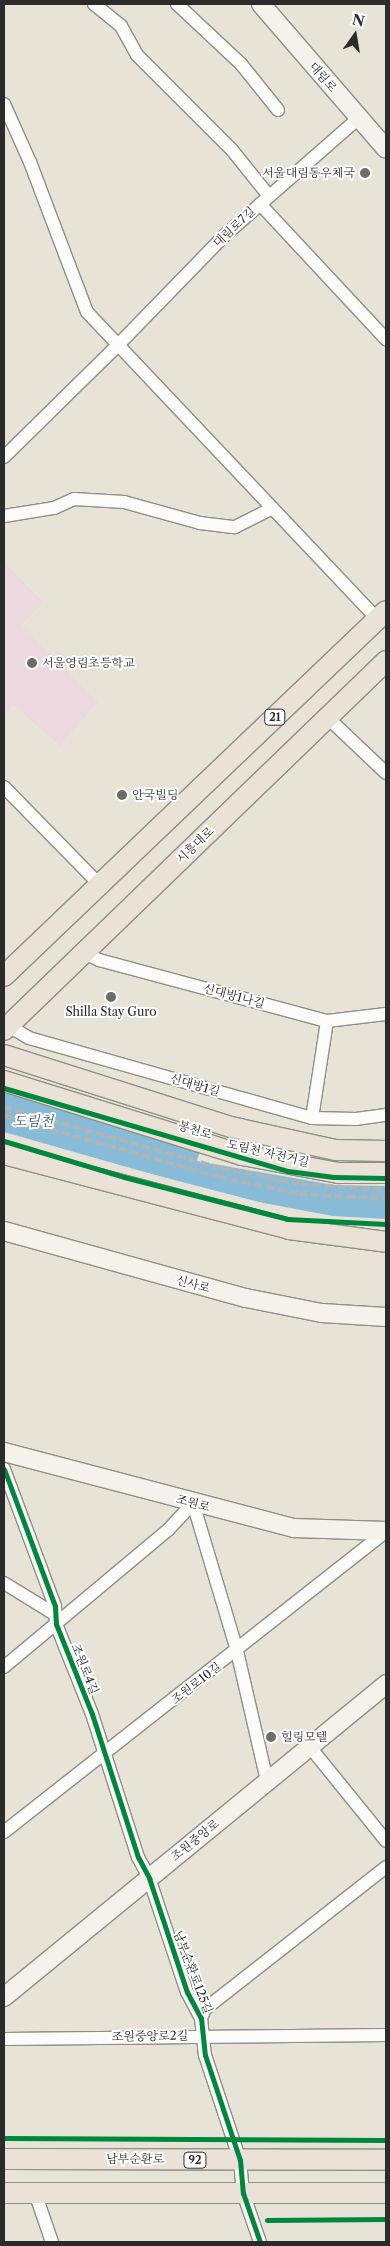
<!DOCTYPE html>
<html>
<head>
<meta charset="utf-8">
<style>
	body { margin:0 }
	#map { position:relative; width:390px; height:2246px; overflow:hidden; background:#e7e4d7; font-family:"Libre Caslon Text","Noto Serif KR",serif }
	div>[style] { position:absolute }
	.built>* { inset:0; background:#ebd9df }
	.water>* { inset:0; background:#88bbd8 }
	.pier>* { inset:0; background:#e7e4d7 }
	.roads { filter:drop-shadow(1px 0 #8f8e87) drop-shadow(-1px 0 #8f8e87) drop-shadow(0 1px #8f8e87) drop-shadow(0 -1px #8f8e87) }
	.street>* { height:12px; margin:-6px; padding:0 6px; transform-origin:6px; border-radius:6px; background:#fbfbf9 }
	.secondary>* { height:18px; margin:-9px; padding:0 9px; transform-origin:9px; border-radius:9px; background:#f5f1eb }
	.primary>* { height:20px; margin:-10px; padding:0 10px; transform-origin:10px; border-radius:10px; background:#eae2d6 }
	.rail>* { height:4px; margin-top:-2px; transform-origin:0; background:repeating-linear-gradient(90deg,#b3b3b1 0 8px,transparent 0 12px) }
	.cycleway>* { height:5px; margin:-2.5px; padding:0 2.5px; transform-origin:2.5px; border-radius:2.5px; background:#00873e }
	.dots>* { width:14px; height:14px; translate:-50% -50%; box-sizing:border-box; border:2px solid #fff; border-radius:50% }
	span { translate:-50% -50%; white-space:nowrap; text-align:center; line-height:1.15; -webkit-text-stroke:4px #fff; paint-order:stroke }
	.shield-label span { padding:1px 4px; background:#fff; border:1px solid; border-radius:4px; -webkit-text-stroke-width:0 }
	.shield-label { font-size:11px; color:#2b2b2b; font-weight:700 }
	.street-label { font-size:12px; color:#2b2b2b }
	.poi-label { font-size:12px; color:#2b2b2b }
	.right { translate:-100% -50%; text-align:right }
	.left { translate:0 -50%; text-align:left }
	.water-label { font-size:14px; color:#405d70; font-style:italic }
	.frame { position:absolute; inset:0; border:5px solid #2b2b2b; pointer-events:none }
	.north { position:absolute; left:330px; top:10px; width:50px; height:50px; -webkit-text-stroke:4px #fff; paint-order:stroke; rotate:13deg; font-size:14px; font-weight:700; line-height:20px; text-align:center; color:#2b2b2b }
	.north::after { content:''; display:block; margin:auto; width:18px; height:22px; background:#2b2b2b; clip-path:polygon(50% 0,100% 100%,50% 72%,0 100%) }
</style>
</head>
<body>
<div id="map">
	<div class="built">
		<i style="clip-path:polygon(4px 562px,43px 602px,22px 625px,98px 702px,60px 746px,13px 705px,4px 714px)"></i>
	</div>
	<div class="water">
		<i style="clip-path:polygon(4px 1092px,241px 1163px,386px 1182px,386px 1219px,333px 1216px,232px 1197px,4px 1132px)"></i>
	</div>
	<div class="pier">
		<i style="clip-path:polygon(21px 1140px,312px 1216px,231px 1200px)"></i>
		<i style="clip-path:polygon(200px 1150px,386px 1179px,386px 1186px,333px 1185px,197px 1161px)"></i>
	</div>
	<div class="roads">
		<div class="street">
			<i style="left:94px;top:4px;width:35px;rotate:39deg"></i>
			<i style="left:121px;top:26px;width:33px;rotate:61deg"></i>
			<i style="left:137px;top:55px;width:134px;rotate:45deg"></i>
			<i style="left:232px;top:150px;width:59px;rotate:51.2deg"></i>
			<i style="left:177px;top:4px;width:88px;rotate:43.2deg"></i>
			<i style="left:241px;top:64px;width:59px;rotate:51.2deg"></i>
			<i style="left:4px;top:104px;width:64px;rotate:65.9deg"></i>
			<i style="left:30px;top:162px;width:160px;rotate:69.2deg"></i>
			<i style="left:87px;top:312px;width:422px;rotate:46.6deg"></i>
			<i style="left:260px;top:204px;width:185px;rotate:47deg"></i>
			<i style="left:4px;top:457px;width:160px;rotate:-44.5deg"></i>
			<i style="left:118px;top:345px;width:152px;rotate:-45.8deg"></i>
			<i style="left:224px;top:236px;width:179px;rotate:-41.2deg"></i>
			<i style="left:4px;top:516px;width:51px;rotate:-9.1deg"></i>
			<i style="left:54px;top:508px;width:22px;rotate:-24deg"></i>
			<i style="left:74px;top:499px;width:50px;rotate:3.4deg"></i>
			<i style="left:124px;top:502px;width:79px;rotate:15.4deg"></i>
			<i style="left:200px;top:523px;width:35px;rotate:7deg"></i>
			<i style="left:235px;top:527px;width:42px;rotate:-26.6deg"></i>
			<i style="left:327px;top:717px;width:81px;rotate:43.5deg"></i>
			<i style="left:4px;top:787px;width:136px;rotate:45.6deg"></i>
			<i style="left:84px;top:953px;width:17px;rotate:25deg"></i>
			<i style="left:99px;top:960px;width:236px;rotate:15deg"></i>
			<i style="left:327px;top:1021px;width:59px;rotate:-6.8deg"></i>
			<i style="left:11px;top:1023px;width:7px;rotate:63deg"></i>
			<i style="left:14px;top:1029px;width:17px;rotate:31deg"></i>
			<i style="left:29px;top:1038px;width:294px;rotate:15.8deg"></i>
			<i style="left:312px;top:1118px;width:44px;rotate:1.3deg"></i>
			<i style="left:356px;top:1119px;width:30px;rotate:-8deg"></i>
			<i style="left:312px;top:1118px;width:98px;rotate:-81.2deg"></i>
			<i style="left:4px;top:1469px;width:146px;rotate:69.6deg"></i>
			<i style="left:55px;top:1606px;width:18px;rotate:87deg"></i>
			<i style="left:56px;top:1624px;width:97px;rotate:68.2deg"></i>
			<i style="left:92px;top:1714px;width:150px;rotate:72.2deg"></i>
			<i style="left:138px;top:1857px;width:24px;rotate:62deg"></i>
			<i style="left:149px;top:1878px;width:120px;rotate:71.6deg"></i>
			<i style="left:187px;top:1992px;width:30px;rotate:62deg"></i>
			<i style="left:201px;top:2018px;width:37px;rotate:84deg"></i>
			<i style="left:205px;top:2055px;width:111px;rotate:71.6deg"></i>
			<i style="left:240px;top:2160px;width:33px;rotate:85deg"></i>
			<i style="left:243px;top:2193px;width:52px;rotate:70.9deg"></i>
			<i style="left:193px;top:1503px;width:154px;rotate:73.4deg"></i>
			<i style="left:237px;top:1651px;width:133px;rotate:77deg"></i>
			<i style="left:4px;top:1583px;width:57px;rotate:31.5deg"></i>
			<i style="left:4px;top:1667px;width:214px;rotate:-39.9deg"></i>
			<i style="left:168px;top:1530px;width:37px;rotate:-47deg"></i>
			<i style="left:310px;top:1747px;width:121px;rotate:51deg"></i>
			<i style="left:4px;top:1832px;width:486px;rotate:-38.2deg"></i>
			<i style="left:201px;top:2018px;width:10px;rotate:-66deg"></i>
			<i style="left:205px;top:2009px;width:230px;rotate:-38.1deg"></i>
			<i style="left:4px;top:2039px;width:382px;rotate:-0.6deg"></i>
			<i style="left:35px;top:2193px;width:52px;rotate:70.9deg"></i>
		</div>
		<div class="secondary">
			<i style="left:261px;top:4px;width:191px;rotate:49.2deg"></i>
			<i style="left:4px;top:1231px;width:251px;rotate:15.5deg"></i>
			<i style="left:246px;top:1298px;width:77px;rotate:11.2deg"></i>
			<i style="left:322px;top:1313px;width:64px;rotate:3.6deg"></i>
			<i style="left:4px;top:1452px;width:300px;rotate:14.7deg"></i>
			<i style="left:294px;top:1528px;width:92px;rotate:1.9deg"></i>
			<i style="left:4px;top:1997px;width:494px;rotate:-39.3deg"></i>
		</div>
		<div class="primary">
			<i style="left:4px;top:976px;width:528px;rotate:-43.7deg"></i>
			<i style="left:4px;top:1030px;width:531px;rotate:-44.01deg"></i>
			<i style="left:4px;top:1055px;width:238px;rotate:17.6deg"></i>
			<i style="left:231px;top:1127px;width:107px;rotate:12.4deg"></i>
			<i style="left:336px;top:1150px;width:50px;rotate:1.1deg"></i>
			<i style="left:4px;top:1081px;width:249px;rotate:17.3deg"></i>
			<i style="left:242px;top:1155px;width:98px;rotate:10.6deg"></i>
			<i style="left:338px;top:1173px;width:48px"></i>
			<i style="left:4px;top:1154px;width:295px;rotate:14.7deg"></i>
			<i style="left:289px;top:1229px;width:98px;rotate:7.6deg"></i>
			<i style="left:4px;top:2159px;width:382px;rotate:0.1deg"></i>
			<i style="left:4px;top:2193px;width:382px"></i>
		</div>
	</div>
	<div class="rail">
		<i style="left:4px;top:1107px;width:225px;rotate:15.7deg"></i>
		<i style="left:221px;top:1168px;width:82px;rotate:11.3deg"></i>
		<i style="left:301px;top:1184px;width:85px;rotate:4deg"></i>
		<i style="left:4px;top:1116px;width:223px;rotate:15.8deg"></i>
		<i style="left:219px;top:1177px;width:82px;rotate:12deg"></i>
		<i style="left:299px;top:1194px;width:87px;rotate:3.3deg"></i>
	</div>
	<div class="cycleway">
		<i style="left:4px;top:1088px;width:296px;rotate:16.3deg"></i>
		<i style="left:288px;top:1171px;width:46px;rotate:7.4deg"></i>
		<i style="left:334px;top:1177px;width:52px;rotate:1.1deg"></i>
		<i style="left:4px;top:1141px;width:125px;rotate:16.7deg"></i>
		<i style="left:124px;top:1177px;width:168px;rotate:14.4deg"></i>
		<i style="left:287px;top:1219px;width:99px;rotate:2.9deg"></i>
		<i style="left:4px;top:1469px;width:146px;rotate:69.6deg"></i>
		<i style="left:55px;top:1606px;width:18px;rotate:87deg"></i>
		<i style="left:56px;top:1624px;width:97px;rotate:68.2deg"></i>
		<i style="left:92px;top:1714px;width:150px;rotate:72.2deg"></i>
		<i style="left:138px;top:1857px;width:24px;rotate:62deg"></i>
		<i style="left:149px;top:1878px;width:120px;rotate:71.6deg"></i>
		<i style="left:187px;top:1992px;width:30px;rotate:62deg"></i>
		<i style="left:201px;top:2018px;width:37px;rotate:84deg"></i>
		<i style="left:205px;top:2055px;width:111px;rotate:71.6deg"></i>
		<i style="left:240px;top:2160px;width:33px;rotate:85deg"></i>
		<i style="left:243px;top:2193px;width:52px;rotate:70.9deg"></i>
		<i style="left:4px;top:2138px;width:382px;rotate:0.3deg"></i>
		<i style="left:267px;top:2220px;width:119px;rotate:-0.5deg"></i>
	</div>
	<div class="dots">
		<i style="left:365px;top:173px;background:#6d6c67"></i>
		<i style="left:32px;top:663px;background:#6d6c67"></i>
		<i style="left:122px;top:795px;background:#6d6c67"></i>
		<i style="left:111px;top:997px;background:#6d6c67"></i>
		<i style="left:271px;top:1737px;background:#6d6c67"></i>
	</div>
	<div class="shield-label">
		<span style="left:275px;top:717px">21</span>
		<span style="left:195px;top:2160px">92</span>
	</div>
	<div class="street-label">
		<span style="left:323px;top:77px;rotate:49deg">대림로</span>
		<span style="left:234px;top:227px;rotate:-43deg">대림로7길</span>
		<span style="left:195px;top:845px;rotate:-44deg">시흥대로</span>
		<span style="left:234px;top:996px;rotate:15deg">신대방1나길</span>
		<span style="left:195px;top:1085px;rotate:16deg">신대방1길</span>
		<span style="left:195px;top:1130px;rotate:17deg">봉천로</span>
		<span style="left:268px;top:1153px;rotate:13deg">도림천 자전거길</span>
		<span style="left:193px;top:1284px;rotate:15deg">신사로</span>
		<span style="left:193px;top:1503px;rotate:15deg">조원로</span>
		<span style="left:85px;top:1669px;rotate:68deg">조원로4길</span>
		<span style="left:196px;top:1683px;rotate:-38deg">조원로10길</span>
		<span style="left:195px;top:1840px;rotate:-39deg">조원중앙로</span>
		<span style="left:193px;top:1972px;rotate:69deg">남부순환로125길</span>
		<span style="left:150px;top:2036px;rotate:-1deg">조원중앙로2길</span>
		<span style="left:135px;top:2159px">남부순환로</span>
	</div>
	<div class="poi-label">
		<span class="right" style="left:355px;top:173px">서울대림동우체국</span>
		<span class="left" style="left:42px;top:663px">서울영림초등학교</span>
		<span class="left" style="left:132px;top:795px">안국빌딩</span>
		<span style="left:111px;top:1012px">Shilla Stay Guro</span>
		<span class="left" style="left:281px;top:1737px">힐링모텔</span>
	</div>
	<div class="water-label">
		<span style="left:33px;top:1121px">도림천</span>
	</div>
	<div class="frame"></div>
	<div class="north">N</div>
</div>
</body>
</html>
